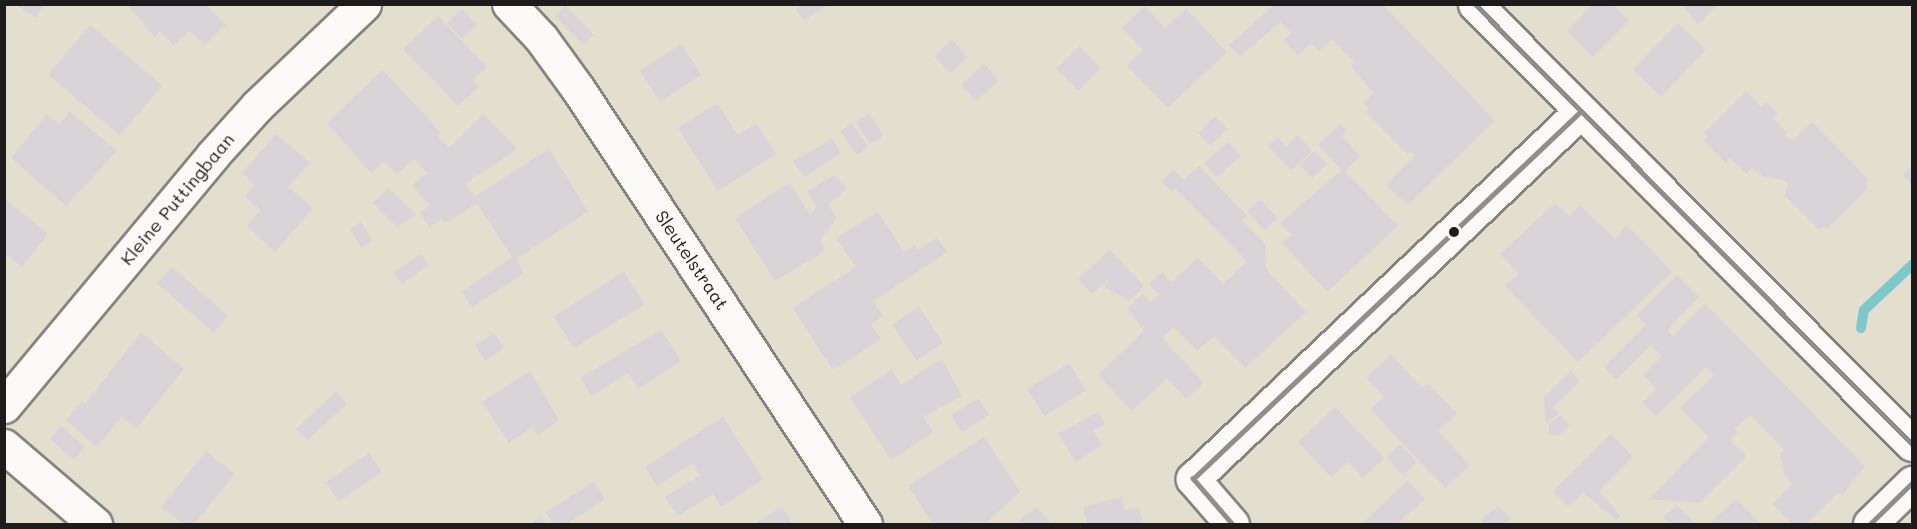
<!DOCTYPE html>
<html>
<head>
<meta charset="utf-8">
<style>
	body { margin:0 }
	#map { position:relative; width:1917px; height:529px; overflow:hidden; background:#e2dfce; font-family:Mali,sans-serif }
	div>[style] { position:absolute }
	.stream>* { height:10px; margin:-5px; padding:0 5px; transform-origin:5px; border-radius:5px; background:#7cc8ca }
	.building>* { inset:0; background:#d9d4d8; transform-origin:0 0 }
	.roads { filter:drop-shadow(2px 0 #85847c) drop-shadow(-2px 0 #85847c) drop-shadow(0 2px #85847c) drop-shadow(0 -2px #85847c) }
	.minor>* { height:33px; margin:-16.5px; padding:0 16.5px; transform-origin:16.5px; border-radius:16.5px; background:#fbfaf8 }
	.tertiary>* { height:33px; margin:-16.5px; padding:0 16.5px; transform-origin:16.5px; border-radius:16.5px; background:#fbfaf8 }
	.bus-1>* { height:4.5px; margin:-2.25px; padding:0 2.25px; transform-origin:2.25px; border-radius:2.25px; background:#8e8e8e }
	.dots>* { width:16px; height:16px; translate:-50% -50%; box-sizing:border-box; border:3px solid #fdfcf7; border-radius:50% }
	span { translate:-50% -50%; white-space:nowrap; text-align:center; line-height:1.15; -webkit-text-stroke:4.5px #fdfcf7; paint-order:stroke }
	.street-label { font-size:18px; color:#1c1c1c }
	.frame { position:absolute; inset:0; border:6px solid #1c1c1c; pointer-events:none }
</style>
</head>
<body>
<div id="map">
	<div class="stream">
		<i style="left:1861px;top:328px;width:18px;rotate:-81deg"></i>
		<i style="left:1864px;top:310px;width:66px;rotate:-43.2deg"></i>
	</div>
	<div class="building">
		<i style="clip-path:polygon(14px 4px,44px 4px,36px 18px)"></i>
		<i style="clip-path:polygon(127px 4px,205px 4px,229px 28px,224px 26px,205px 45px,189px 31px,174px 45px,160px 31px,155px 37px)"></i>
		<i style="clip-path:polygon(803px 4px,829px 4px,804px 21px,796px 9px)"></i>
		<i style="clip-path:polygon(1275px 4px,1382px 4px,1495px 120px,1408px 205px,1386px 185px,1415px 155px,1410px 151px,1407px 154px,1366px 112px,1369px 108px,1363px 103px,1374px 93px,1351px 67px,1354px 62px,1332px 39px,1319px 51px,1311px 43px,1298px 55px,1283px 40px,1291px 33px,1281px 22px,1240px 56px,1229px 45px)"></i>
		<i style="clip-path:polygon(1593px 4px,1618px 4px,1615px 7px,1629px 21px,1593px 57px,1567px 31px)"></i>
		<i style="clip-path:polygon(1682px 4px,1718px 4px,1698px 25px)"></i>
		<i style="left:565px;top:6px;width:41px;height:14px;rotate:45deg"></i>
		<i style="clip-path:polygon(1145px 6px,1165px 28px,1186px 9px,1227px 52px,1168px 108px,1127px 66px,1143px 50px,1122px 28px)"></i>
		<i style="left:462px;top:9px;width:22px;height:20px;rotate:47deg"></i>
		<i style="clip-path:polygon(438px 16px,487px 67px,472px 80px,479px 87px,458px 106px,403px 49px)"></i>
		<i style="left:1678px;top:23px;width:39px;height:65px;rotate:44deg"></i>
		<i style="left:90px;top:25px;width:94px;height:65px;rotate:40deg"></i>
		<i style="left:952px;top:40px;width:23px;height:24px;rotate:47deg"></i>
		<i style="left:681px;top:44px;width:37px;height:49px;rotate:57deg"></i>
		<i style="left:1079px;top:46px;width:31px;height:32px;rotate:45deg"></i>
		<i style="left:984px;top:64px;width:22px;height:31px;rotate:47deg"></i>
		<i style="clip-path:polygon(382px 70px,427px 116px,440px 133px,437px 136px,449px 148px,483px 114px,518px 149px,465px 183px,474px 197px,549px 149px,588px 211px,517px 258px,523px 274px,472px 307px,462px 292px,512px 257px,477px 203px,445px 223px,442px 219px,429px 227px,420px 213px,430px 205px,412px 185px,427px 173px,415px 159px,397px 174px,384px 161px,371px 173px,327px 123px)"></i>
		<i style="clip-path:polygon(1746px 91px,1761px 107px,1766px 102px,1778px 114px,1773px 118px,1787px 133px,1784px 136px,1792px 141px,1812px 122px,1869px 180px,1865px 184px,1868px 188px,1827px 229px,1824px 226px,1819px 230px,1785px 196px,1788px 184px,1783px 180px,1763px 176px,1752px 168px,1747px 174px,1730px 158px,1726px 163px,1704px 141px,1708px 136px,1704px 133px)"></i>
		<i style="clip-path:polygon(717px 103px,738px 135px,756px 123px,776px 154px,718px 191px,678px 128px)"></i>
		<i style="clip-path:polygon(70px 112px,117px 151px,66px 206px,11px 158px,47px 114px,59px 124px)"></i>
		<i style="left:869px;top:113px;width:27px;height:16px;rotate:57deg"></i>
		<i style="left:1215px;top:116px;width:18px;height:24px;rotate:45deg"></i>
		<i style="left:852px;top:123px;width:29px;height:14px;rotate:56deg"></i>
		<i style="clip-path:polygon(1341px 124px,1347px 131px,1342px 136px,1360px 156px,1345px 171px,1398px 226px,1327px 292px,1282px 243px,1292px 235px,1280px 223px,1342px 170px,1318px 145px)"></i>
		<i style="clip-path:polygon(276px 134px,310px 163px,288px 187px,313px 208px,275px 252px,247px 226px,261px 210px,245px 196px,255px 185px,242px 173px)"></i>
		<i style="clip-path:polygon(1298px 135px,1312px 151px,1291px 170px,1268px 146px,1277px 137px,1286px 147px)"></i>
		<i style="clip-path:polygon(832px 139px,841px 153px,804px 177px,793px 161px)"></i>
		<i style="left:1229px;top:142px;width:19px;height:32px;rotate:51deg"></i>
		<i style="left:1314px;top:151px;width:18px;height:20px;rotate:45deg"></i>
		<i style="clip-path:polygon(1912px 165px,1912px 185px,1903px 175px)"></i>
		<i style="clip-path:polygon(1199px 166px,1247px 216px,1242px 220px,1265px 244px,1266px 269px,1306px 312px,1245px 368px,1214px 336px,1197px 351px,1174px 327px,1162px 338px,1204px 383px,1186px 399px,1167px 378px,1132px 411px,1098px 375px,1144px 331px,1127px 308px,1142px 294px,1151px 302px,1159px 294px,1149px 284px,1162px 272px,1171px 282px,1198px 258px,1223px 284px,1247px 261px,1175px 188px,1171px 191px,1162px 181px,1174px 170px,1183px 180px)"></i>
		<i style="clip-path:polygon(834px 175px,847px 189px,828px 204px,837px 218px,821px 238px,823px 252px,775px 281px,735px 218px,790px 183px,810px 215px,817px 207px,807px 192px)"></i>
		<i style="clip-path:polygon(389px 188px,416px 215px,397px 227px,373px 203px)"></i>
		<i style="clip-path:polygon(4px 198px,48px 234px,22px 267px,4px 253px)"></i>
		<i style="left:1260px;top:199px;width:26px;height:18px;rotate:47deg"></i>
		<i style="clip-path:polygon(1555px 203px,1569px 216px,1580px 205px,1615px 239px,1627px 225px,1672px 272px,1578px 362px,1505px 286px,1519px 274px,1500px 254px)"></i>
		<i style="clip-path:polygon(878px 212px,904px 252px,915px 245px,917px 250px,937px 238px,947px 252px,873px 301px,883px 316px,871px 324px,881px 339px,833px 370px,793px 308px,856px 267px,836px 238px)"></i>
		<i style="left:361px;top:222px;width:22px;height:13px;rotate:58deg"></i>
		<i style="clip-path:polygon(1110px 250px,1144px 286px,1129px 301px,1104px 286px,1110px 278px,1092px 294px,1078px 279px)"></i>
		<i style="left:421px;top:254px;width:14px;height:33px;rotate:56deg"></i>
		<i style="left:172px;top:267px;width:74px;height:22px;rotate:41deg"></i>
		<i style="left:624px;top:272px;width:38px;height:83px;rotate:58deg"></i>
		<i style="clip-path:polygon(1677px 275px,1699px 297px,1667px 330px,1673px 336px,1705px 304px,1865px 466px,1843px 494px,1839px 492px,1806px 524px,1792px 524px,1773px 504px,1792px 484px,1784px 474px,1780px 454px,1785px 450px,1750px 415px,1734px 429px,1738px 432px,1730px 441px,1747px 456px,1699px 503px,1649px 499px,1709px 437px,1680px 408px,1714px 375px,1706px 367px,1656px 416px,1642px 403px,1656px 389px,1643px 375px,1662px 356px,1651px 345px,1616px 380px,1604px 367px,1646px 325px,1637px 315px)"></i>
		<i style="left:919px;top:307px;width:43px;height:32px;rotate:56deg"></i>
		<i style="clip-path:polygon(661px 330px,681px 361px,638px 389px,628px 373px,592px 396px,580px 378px)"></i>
		<i style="clip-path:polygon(141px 332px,184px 369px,136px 429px,122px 417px,97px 447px,66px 420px,82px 401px,85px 404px)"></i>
		<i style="left:494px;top:333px;width:18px;height:23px;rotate:56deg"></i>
		<i style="clip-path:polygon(1391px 354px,1422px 388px,1428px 383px,1457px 414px,1438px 431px,1470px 465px,1445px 488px,1370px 409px,1384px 397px,1366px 378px)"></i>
		<i style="clip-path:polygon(942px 359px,962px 396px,923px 417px,933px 432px,891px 460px,850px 397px,892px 370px,901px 385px)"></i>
		<i style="left:1069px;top:363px;width:32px;height:49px;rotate:58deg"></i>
		<i style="clip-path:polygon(530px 371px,559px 420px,538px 435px,532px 427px,509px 443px,482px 402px)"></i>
		<i style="clip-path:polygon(1571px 371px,1580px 381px,1554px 406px,1558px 414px,1546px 424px,1544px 397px)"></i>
		<i style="left:336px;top:392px;width:16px;height:54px;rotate:47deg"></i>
		<i style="left:978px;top:398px;width:20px;height:32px;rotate:57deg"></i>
		<i style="clip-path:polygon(1335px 407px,1384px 458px,1363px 478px,1348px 462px,1331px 477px,1298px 442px)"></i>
		<i style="clip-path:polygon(1098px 412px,1105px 424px,1093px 431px,1102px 445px,1076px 462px,1058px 434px)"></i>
		<i style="clip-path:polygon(1560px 415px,1570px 425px,1559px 435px,1549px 435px,1549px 425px)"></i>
		<i style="clip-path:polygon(723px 417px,763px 479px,721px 507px,713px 494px,678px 516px,665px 497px,700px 475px,693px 463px,657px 486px,645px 467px)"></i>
		<i style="left:61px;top:426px;width:32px;height:17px;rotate:41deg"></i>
		<i style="clip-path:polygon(1611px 434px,1633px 457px,1599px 491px,1621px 516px,1617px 520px,1583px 493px,1568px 506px,1553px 491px)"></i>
		<i style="clip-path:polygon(984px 437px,1020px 492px,987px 522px,933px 524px,908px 486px)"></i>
		<i style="left:1400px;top:444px;width:25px;height:19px;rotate:48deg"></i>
		<i style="clip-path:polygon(206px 451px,235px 474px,194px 524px,183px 524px,161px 507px)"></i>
		<i style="left:369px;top:453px;width:23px;height:52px;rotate:56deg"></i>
		<i style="clip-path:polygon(1408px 480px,1425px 499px,1397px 524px,1362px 524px)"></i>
		<i style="clip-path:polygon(594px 482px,605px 499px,566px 524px,554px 524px,546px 512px)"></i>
		<i style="clip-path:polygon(1122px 497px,1125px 511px,1139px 507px,1143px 524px,1087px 524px,1083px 507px)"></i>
		<i style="clip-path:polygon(1736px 499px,1761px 524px,1709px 524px)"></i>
		<i style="clip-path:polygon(1677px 505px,1695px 524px,1670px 524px,1663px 517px)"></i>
		<i style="clip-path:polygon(1498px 506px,1511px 519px,1505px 524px,1485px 524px,1481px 520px)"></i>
		<i style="clip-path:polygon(782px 507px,793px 524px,754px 524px)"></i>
		<i style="clip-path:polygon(1037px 507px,1051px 524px,1022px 524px,1019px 521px)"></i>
		<i style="clip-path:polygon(541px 517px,546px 524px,530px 524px)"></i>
	</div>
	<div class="roads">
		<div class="minor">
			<i style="left:509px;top:4px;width:47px;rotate:46.7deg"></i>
			<i style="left:541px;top:38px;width:63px;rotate:54deg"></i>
			<i style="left:578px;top:89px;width:521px;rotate:56.58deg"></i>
			<i style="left:4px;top:406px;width:325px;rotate:-50.2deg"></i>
			<i style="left:212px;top:156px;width:67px;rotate:-48deg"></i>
			<i style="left:257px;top:106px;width:148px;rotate:-43.6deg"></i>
			<i style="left:4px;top:446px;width:120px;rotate:40.6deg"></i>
			<i style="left:1232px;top:524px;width:60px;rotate:-130.9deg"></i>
			<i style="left:1193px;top:479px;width:533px;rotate:-43.48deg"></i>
			<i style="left:1870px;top:524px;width:59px;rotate:-44.3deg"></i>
		</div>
		<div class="tertiary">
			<i style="left:1475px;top:4px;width:620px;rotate:45.2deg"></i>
		</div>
	</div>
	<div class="bus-1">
		<i style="left:1475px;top:4px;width:620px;rotate:45.2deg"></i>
		<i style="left:1232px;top:524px;width:60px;rotate:-130.9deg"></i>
		<i style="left:1193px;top:479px;width:533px;rotate:-43.48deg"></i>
		<i style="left:1870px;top:524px;width:59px;rotate:-44.3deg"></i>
	</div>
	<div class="dots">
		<i style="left:1454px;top:232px;background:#1c1c1c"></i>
	</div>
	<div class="street-label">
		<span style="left:177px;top:199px;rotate:-50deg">Kleine Puttingbaan</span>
		<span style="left:692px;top:260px;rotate:56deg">Sleutelstraat</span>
	</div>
	<div class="frame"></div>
</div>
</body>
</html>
